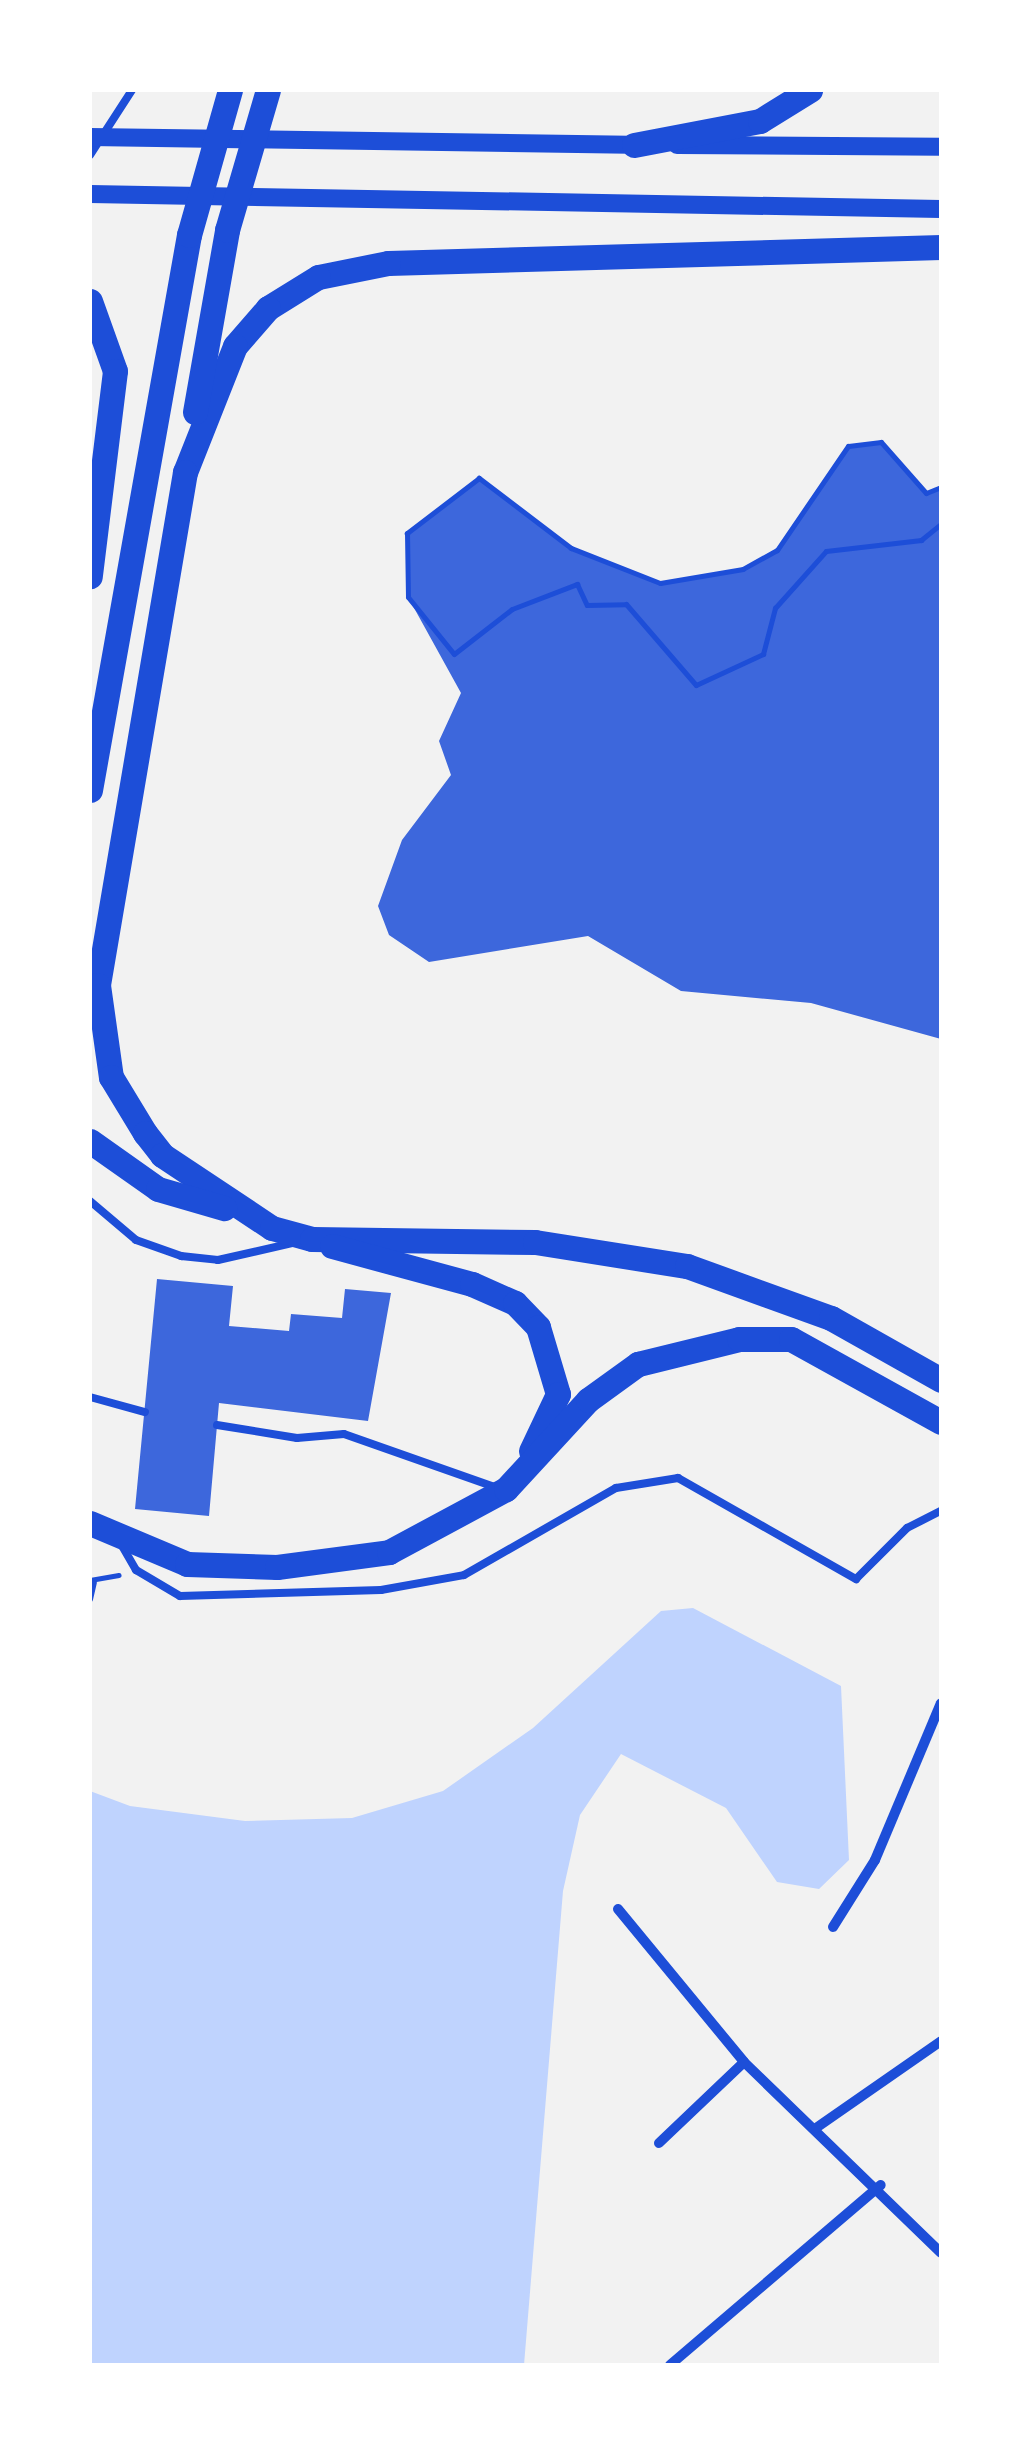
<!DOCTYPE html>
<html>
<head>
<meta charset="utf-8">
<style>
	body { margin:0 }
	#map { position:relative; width:1031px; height:2455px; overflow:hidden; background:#f2f2f2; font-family:"Open Sans",sans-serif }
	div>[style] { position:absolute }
	.water>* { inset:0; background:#bfd3fe }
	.building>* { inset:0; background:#3d67dc }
	.path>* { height:5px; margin:-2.5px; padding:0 2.5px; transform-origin:2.5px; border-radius:2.5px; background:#1d4ed8 }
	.service>* { height:8px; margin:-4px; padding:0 4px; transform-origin:4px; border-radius:4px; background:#1d4ed8 }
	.minor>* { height:10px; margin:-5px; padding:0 5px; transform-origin:5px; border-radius:5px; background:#1d4ed8 }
	.tertiary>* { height:18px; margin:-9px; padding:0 9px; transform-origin:9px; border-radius:9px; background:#1d4ed8 }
	.primary>* { height:25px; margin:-12.5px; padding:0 12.5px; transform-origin:12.5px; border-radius:12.5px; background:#1d4ed8 }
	span { translate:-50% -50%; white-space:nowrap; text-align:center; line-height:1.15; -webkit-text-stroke:8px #fff; paint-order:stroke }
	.frame { position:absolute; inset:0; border:92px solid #fff; pointer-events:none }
</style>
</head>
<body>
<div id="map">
	<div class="water">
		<i style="clip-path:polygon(693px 1608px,841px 1686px,849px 1860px,819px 1889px,777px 1882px,726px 1808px,621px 1754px,580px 1815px,563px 1891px,524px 2365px,90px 2365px,90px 1791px,130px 1806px,245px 1821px,352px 1818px,443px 1791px,533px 1728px,661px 1611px)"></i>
	</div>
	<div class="building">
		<i style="clip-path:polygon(881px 442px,926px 493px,941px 487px,941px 1039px,811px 1003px,681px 991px,588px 936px,429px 962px,389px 935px,378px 906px,402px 840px,451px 775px,439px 741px,461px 693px,408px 597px,407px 533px,479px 478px,571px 548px,660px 583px,743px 569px,777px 550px,848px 446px)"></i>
		<i style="clip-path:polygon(157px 1279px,233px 1286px,229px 1326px,289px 1331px,291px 1314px,342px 1318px,345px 1289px,391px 1293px,368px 1421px,219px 1403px,209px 1516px,135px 1509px)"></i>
	</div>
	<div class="path">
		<i style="left:941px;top:487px;width:16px;rotate:158deg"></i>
		<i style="left:926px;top:493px;width:68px;rotate:-131.4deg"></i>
		<i style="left:881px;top:442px;width:33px;rotate:173deg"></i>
		<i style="left:848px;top:446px;width:126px;rotate:124.3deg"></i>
		<i style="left:777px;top:550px;width:39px;rotate:151deg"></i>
		<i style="left:743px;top:569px;width:84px;rotate:170.4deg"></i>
		<i style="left:660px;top:583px;width:96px;rotate:-158.5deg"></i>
		<i style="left:571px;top:548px;width:116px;rotate:-142.7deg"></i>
		<i style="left:479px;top:478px;width:91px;rotate:142.6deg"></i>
		<i style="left:407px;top:533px;width:64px;rotate:89.1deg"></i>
		<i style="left:408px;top:597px;width:73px;rotate:51.1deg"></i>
		<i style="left:454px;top:654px;width:73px;rotate:-37.8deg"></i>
		<i style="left:512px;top:609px;width:70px;rotate:-21deg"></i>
		<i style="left:577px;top:584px;width:23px;rotate:65deg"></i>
		<i style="left:587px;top:605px;width:39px;rotate:-1deg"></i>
		<i style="left:626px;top:604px;width:107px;rotate:49.2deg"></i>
		<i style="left:696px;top:685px;width:74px;rotate:-24.8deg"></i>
		<i style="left:763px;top:654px;width:48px;rotate:-75.4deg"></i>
		<i style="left:775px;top:608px;width:76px;rotate:-48.2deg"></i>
		<i style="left:826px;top:551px;width:96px;rotate:-6.6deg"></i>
		<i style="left:921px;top:540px;width:26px;rotate:-39deg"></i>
		<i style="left:90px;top:1580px;width:29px;rotate:-10deg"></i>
		<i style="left:90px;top:1599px;width:17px;rotate:-77deg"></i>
	</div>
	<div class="service">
		<i style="left:90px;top:155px;width:77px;rotate:-57.1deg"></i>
		<i style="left:90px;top:1201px;width:60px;rotate:40.3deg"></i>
		<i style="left:136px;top:1240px;width:48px;rotate:19.6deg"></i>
		<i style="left:181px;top:1256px;width:37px;rotate:6deg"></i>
		<i style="left:218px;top:1260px;width:77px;rotate:-12.8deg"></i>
		<i style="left:90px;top:1397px;width:57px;rotate:15.3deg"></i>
		<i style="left:217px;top:1425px;width:81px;rotate:9.2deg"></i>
		<i style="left:297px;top:1438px;width:47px;rotate:-4.9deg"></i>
		<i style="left:344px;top:1434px;width:162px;rotate:19.4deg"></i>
		<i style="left:121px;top:1544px;width:30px;rotate:60deg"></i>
		<i style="left:136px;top:1570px;width:51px;rotate:30.6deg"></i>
		<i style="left:180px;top:1596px;width:201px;rotate:-1.7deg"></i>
		<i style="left:381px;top:1590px;width:84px;rotate:-10.2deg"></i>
		<i style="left:464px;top:1575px;width:175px;rotate:-29.8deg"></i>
		<i style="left:616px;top:1488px;width:63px;rotate:-9.2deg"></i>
		<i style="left:678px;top:1478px;width:205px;rotate:29.6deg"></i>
		<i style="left:856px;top:1579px;width:72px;rotate:-45deg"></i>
		<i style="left:907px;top:1528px;width:38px;rotate:-27deg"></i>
	</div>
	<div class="minor">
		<i style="left:618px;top:1909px;width:198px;rotate:50.5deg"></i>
		<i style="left:744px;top:2062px;width:274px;rotate:44.1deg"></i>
		<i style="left:833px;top:1927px;width:79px;rotate:-57.9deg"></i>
		<i style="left:875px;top:1860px;width:170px;rotate:-67.2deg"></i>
		<i style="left:816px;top:2128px;width:152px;rotate:-34.8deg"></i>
		<i style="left:659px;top:2143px;width:117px;rotate:-43.6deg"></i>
		<i style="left:670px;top:2365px;width:277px;rotate:-40.5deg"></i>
	</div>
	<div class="tertiary">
		<i style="left:90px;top:137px;width:556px;rotate:0.82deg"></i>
		<i style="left:677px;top:145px;width:264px;rotate:0.4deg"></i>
		<i style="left:90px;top:194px;width:851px;rotate:1.01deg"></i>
	</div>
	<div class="primary">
		<i style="left:634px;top:145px;width:128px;rotate:-10.8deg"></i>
		<i style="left:760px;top:121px;width:59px;rotate:-31.8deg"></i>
		<i style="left:941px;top:247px;width:553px;rotate:178.34deg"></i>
		<i style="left:388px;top:263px;width:71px;rotate:168.7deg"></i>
		<i style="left:318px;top:277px;width:59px;rotate:148.2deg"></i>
		<i style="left:268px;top:308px;width:50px;rotate:131deg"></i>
		<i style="left:235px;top:346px;width:136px;rotate:111.6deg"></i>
		<i style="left:185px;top:472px;width:520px;rotate:99.63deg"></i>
		<i style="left:98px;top:985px;width:93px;rotate:82deg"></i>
		<i style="left:111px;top:1077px;width:66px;rotate:58.7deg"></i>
		<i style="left:145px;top:1133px;width:28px;rotate:52deg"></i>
		<i style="left:162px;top:1155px;width:132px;rotate:33.6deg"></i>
		<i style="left:272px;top:1228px;width:41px;rotate:15.4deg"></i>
		<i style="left:312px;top:1239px;width:223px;rotate:0.8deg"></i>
		<i style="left:535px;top:1242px;width:154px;rotate:9deg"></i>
		<i style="left:687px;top:1266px;width:153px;rotate:19.9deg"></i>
		<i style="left:831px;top:1318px;width:126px;rotate:29.4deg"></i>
		<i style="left:90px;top:301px;width:74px;rotate:70.3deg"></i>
		<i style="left:115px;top:371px;width:207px;rotate:97deg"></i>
		<i style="left:195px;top:412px;width:185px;rotate:-80deg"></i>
		<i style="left:227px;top:230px;width:146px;rotate:-73.7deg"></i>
		<i style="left:90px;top:790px;width:564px;rotate:-79.89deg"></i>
		<i style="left:189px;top:235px;width:151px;rotate:-74.2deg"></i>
		<i style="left:90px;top:1141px;width:83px;rotate:35.2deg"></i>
		<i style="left:158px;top:1189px;width:69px;rotate:16.1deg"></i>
		<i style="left:332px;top:1246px;width:145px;rotate:15.2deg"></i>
		<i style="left:472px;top:1284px;width:47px;rotate:23.8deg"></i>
		<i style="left:515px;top:1303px;width:33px;rotate:46deg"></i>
		<i style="left:538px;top:1327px;width:70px;rotate:73.4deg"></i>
		<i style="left:558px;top:1394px;width:63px;rotate:115.3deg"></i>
		<i style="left:90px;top:1523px;width:105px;rotate:22.9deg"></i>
		<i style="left:187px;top:1564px;width:90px;rotate:1.9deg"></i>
		<i style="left:277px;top:1567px;width:113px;rotate:-7.6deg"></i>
		<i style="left:389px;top:1552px;width:133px;rotate:-28.3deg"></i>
		<i style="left:506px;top:1489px;width:121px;rotate:-47.3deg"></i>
		<i style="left:588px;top:1400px;width:62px;rotate:-35.8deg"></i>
		<i style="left:638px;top:1364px;width:104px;rotate:-13.9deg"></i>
		<i style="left:739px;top:1339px;width:52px"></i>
		<i style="left:791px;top:1339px;width:171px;rotate:29deg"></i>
	</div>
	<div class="frame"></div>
</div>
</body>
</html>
